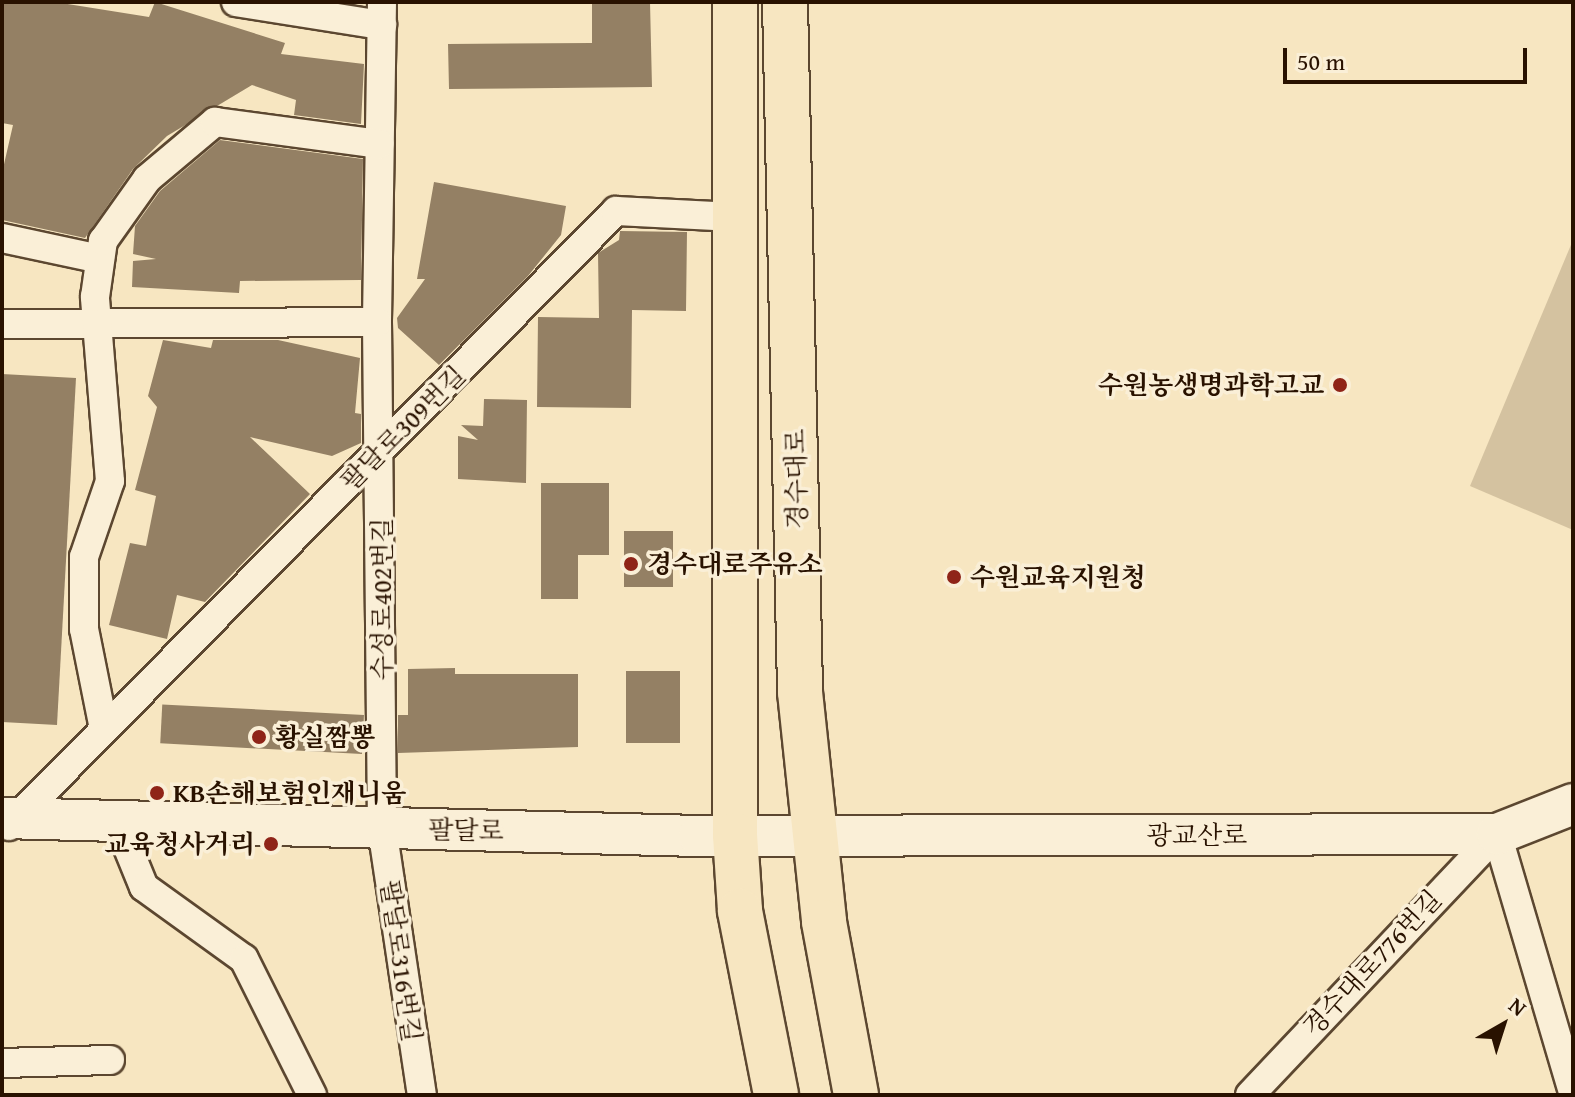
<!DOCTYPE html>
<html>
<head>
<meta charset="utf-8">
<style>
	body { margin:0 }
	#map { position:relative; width:1575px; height:1097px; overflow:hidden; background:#f7e6c1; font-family:"Gentium Book Plus","Noto Serif KR",serif }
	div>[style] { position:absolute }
	.green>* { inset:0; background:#d4c2a0 }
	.building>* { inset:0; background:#948064; transform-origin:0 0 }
	.roads { filter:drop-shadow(2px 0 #5c4730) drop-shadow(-2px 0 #5c4730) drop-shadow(0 2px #5c4730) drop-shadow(0 -2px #5c4730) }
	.street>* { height:28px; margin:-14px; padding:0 14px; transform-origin:14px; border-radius:14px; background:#faefd7 }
	.secondary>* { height:40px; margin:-20px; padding:0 20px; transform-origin:20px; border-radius:20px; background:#faefd7 }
	.primary>* { height:44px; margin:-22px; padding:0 22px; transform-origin:22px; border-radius:22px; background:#f7e6c1 }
	.dots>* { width:22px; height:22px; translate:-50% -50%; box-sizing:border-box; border:4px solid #faefd7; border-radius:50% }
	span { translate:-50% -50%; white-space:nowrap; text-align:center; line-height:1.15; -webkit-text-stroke:7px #faefd7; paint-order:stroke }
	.poi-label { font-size:26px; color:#291200; font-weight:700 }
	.right { translate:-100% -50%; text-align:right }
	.left { translate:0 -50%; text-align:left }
	.street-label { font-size:26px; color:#291200 }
	.frame { position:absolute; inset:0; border:4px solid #291200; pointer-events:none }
	.north { position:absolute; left:1463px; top:985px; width:80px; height:80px; -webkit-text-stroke:6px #faefd7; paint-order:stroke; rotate:39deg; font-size:22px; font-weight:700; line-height:32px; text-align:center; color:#291200 }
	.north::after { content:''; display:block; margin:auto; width:28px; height:36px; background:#291200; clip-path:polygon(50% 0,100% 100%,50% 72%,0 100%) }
	.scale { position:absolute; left:1283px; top:48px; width:244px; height:36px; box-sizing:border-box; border:4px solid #291200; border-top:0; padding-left:10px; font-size:24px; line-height:28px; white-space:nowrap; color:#291200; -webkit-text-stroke:6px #faefd7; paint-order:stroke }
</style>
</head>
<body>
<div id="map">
	<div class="green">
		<i style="clip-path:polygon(1573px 240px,1573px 530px,1470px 486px)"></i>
	</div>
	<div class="building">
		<i style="clip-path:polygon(2px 2px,55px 2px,149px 17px,155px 2px,285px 43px,281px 54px,364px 64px,361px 124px,294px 115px,296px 100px,252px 85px,167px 136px,133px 169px,85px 238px,2px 220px,2px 173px,13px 125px,2px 123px)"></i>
		<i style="clip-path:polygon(592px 2px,650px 2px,652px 87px,449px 89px,448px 44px,592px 43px)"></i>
		<i style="clip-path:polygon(220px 140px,363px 159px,361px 280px,240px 281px,239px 293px,132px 287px,133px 261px,156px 259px,133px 254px,135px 226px,160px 191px)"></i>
		<i style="clip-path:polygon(434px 182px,566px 206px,561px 235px,528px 276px,439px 365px,398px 328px,397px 318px,425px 279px,417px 279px)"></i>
		<i style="clip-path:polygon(620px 231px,687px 232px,686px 311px,632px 310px,631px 408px,537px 407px,538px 317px,599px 318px,598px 253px,619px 240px)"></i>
		<i style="clip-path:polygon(163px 340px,211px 348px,213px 340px,278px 340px,360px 358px,355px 413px,361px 414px,361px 443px,332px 456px,250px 437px,310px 494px,205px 602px,177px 595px,167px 639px,109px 625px,130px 543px,146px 546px,156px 496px,135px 490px,157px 407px,148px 396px)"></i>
		<i style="clip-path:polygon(2px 374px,76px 378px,57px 725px,2px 722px)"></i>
		<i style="clip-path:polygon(484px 399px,527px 400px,526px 483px,458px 479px,458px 436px,478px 440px,461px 425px,483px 426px)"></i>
		<i style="clip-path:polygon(541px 483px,609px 483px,609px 555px,578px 555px,578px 599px,541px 599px)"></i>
		<i style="left:624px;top:531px;width:49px;height:56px"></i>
		<i style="clip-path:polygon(455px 668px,455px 674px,578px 674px,578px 747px,398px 753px,398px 715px,408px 715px,408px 669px)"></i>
		<i style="left:626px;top:671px;width:54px;height:72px"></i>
		<i style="left:364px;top:715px;width:39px;height:202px;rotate:93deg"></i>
	</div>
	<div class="roads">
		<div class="street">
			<i style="left:236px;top:2px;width:148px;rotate:9deg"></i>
			<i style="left:382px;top:2px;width:320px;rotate:90.9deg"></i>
			<i style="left:377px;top:322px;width:506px;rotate:89.43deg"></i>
			<i style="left:382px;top:828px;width:270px;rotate:81.5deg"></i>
			<i style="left:2px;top:238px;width:100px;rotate:12.1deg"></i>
			<i style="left:2px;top:324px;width:375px;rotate:-0.3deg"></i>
			<i style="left:104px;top:729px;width:102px;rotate:-101.3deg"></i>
			<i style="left:84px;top:629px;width:72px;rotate:-90deg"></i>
			<i style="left:84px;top:557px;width:80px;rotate:-71.1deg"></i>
			<i style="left:110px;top:481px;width:185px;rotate:-94.7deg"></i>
			<i style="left:95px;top:297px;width:57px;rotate:-81.9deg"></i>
			<i style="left:103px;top:241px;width:76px;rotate:-54.6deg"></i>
			<i style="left:147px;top:179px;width:89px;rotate:-40deg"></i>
			<i style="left:215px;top:122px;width:166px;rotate:7.6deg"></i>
			<i style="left:117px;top:821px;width:71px;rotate:67.8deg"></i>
			<i style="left:144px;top:887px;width:123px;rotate:35.8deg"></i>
			<i style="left:244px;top:959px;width:152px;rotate:63.4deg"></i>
			<i style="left:9px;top:826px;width:864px;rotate:-45.38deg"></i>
			<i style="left:616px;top:211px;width:119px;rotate:2.9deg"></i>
			<i style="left:2px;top:1063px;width:108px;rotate:-1.6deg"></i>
			<i style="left:1250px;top:1095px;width:359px;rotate:-46.6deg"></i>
			<i style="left:1497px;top:834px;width:269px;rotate:73.6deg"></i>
		</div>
		<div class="secondary">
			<i style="left:2px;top:818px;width:697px;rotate:1.48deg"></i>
			<i style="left:699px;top:836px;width:798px;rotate:-0.14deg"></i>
			<i style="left:1497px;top:834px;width:82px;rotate:-21.5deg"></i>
		</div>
		<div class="primary">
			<i style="left:735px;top:2px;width:833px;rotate:90deg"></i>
			<i style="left:735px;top:835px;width:76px;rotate:86.2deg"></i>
			<i style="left:740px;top:911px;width:187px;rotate:78.9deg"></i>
			<i style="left:785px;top:2px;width:690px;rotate:88.75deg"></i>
			<i style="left:800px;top:692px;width:231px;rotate:84deg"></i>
			<i style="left:824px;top:922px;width:176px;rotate:79.5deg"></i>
		</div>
	</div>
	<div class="dots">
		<i style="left:1340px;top:385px;background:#8f2418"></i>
		<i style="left:631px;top:564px;background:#8f2418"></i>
		<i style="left:954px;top:577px;background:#8f2418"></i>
		<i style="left:259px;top:737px;background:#8f2418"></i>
		<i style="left:157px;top:793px;background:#8f2418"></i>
		<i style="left:271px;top:844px;background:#8f2418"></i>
	</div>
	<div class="poi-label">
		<span class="right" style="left:1324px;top:385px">수원농생명과학고교</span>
		<span class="left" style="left:647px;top:564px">경수대로주유소</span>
		<span class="left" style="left:970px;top:577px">수원교육지원청</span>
		<span class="left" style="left:275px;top:737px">황실짬뽕</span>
		<span class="left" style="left:173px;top:793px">KB손해보험인재니움</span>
		<span class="right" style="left:255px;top:844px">교육청사거리</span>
	</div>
	<div class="street-label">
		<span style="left:403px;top:428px;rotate:-45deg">팔달로309번길</span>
		<span style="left:796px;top:479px;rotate:-91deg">경수대로</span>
		<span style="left:382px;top:599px;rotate:-90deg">수성로402번길</span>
		<span style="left:466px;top:830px;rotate:1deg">팔달로</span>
		<span style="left:1197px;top:835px">광교산로</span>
		<span style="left:401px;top:961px;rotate:82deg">팔달로316번길</span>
		<span style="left:1372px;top:963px;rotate:-47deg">경수대로776번길</span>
	</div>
	<div class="frame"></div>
	<div class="north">N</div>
	<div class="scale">50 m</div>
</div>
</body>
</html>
